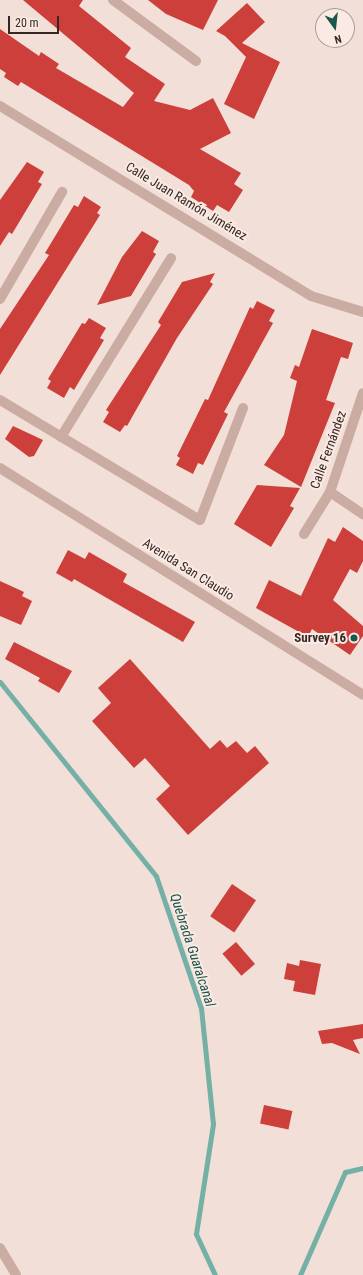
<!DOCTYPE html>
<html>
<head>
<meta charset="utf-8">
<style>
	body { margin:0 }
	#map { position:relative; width:363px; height:1275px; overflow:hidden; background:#f2dfd7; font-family:"Roboto Condensed",sans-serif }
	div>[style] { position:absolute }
	.stream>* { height:5px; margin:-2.5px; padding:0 2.5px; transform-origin:2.5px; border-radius:2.5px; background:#74b0a6 }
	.building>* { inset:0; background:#cc3f3b; transform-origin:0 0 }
	.minor>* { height:10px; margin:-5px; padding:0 5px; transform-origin:5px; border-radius:5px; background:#caaca2 }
	.dots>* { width:11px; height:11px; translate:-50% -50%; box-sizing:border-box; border:2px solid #faeae3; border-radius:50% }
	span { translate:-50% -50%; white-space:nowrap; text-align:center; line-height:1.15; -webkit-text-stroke:4px #faeae3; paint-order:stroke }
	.street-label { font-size:13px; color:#342725 }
	.poi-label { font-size:13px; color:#342725; font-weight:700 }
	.right { translate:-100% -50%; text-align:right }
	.water-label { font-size:14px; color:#19574f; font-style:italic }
	.north { position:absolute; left:315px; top:8px; width:40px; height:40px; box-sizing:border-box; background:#faeae3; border:1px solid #ab9c97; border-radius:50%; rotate:165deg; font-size:11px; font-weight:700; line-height:16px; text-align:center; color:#342725 }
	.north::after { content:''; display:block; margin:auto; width:14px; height:18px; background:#19574f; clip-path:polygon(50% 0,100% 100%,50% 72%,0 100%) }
	.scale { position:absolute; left:8px; top:16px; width:51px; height:18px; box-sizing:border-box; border:2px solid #342725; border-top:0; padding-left:5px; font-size:12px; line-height:14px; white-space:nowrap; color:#342725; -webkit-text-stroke:3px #faeae3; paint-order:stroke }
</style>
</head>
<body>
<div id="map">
	<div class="stream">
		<i style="left:0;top:682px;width:249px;rotate:51.2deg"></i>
		<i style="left:156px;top:876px;width:139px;rotate:71.2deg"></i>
		<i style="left:201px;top:1008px;width:117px;rotate:84.1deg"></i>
		<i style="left:213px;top:1124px;width:111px;rotate:98.8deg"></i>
		<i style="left:196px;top:1234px;width:45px;rotate:65.1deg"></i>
		<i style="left:300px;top:1275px;width:112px;rotate:-66.4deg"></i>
		<i style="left:345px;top:1172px;width:18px;rotate:-13deg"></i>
	</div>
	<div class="building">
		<i style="clip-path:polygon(23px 0,83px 0,79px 6px,131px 48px,125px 57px,165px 84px,154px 101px,190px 110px,213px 98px,231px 133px,200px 149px,241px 173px,234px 184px,243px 190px,229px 212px,217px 205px,213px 211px,191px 197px,194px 191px,189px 185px,21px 82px,18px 86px,4px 77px,6px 73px,0 69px,0 29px,39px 56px,41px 52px,59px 64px,56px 68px,123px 107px,134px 93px)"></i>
		<i style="clip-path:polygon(148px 0,218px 0,203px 30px,166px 14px)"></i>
		<i style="clip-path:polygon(247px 3px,265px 22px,242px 43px,280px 62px,254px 119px,224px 104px,246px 57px,225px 36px,216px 31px)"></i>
		<i style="clip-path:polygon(27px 162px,44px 172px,38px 182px,42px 184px,12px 234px,9px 232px,0 246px,0 200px)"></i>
		<i style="clip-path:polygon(84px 196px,101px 207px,97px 213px,100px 215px,0 375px,0 329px,49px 255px,45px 253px,74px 205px,78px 207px)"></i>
		<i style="clip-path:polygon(142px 231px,159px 241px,153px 252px,156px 254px,131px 296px,97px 305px,122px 257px)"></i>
		<i style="clip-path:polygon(215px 273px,210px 282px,213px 284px,177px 338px,127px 426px,125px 425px,120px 432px,103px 422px,109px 412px,106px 410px,161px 325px,158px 322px,182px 282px)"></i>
		<i style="clip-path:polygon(257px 301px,275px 310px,269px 321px,273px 323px,224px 412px,228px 414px,203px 465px,198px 463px,193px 474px,176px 465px,180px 458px,177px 456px,205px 399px,208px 400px,250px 307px,253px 309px)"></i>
		<i style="clip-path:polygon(89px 318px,106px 328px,100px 338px,104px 340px,74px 390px,70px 387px,64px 398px,47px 388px,51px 381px,48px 379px,82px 323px,85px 324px)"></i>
		<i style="clip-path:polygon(312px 329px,353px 343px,348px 359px,341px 357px,326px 400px,335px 403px,301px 487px,264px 465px,284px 435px,297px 381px,290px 378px,295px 365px,299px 367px)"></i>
		<i style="clip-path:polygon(13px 426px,43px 440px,34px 456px,29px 457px,5px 439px)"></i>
		<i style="clip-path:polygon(257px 485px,300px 488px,290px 506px,294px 508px,271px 547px,234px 524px)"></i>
		<i style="clip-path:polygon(343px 527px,363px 541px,363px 561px,357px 573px,350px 569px,333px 600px,363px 626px,363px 636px,350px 655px,312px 629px,308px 637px,256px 608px,269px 580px,301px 596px,328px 538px,335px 542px)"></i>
		<i style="clip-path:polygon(68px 550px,85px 559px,89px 552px,127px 574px,123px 582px,195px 622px,183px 642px,74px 579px,72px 582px,56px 573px)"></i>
		<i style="clip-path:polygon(0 581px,24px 592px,22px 596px,32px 601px,21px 625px,0 616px)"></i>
		<i style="clip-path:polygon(14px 642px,72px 671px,59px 693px,38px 681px,40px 678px,5px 659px)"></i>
		<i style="clip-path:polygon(130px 659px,210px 749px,220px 740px,227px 748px,236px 741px,247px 753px,255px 746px,269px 763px,188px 835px,156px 799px,170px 786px,145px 758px,134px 768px,92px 721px,111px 703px,98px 688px)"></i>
		<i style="left:232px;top:884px;width:29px;height:39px;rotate:34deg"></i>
		<i style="left:236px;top:942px;width:29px;height:18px;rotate:49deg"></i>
		<i style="clip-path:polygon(300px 960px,321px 964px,315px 995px,293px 991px,295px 981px,284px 979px,287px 963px,299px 966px)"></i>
		<i style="clip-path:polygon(363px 1024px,363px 1038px,353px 1040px,360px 1054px,332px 1043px,322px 1044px,318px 1031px)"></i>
		<i style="left:264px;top:1105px;width:29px;height:19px;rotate:12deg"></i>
	</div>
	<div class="minor">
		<i style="left:113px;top:0;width:103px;rotate:36.3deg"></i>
		<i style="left:0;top:106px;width:364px;rotate:31.4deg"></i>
		<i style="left:311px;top:296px;width:54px;rotate:17.1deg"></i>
		<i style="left:0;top:299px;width:124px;rotate:-59.9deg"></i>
		<i style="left:0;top:400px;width:233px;rotate:31deg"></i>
		<i style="left:200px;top:520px;width:120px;rotate:-69deg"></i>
		<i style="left:61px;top:437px;width:210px;rotate:-58.4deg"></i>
		<i style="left:0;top:468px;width:428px;rotate:32deg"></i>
		<i style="left:330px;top:492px;width:40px;rotate:34deg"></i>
		<i style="left:304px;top:534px;width:49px;rotate:-58.2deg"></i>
		<i style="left:330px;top:492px;width:104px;rotate:-71.6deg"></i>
		<i style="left:0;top:1248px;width:31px;rotate:59deg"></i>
	</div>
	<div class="dots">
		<i style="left:354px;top:638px;background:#19574f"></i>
	</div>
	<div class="street-label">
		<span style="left:186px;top:202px;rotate:31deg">Calle Juan Ramón Jiménez</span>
		<span style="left:329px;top:450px;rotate:-70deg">Calle Fernández</span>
		<span style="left:188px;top:570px;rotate:32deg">Avenida San Claudio</span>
	</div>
	<div class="poi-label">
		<span class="right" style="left:346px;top:638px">Survey 16</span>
	</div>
	<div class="water-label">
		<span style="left:193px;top:950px;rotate:72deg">Quebrada Guaralcanal</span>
	</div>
	<div class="north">N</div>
	<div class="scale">20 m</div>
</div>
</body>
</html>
